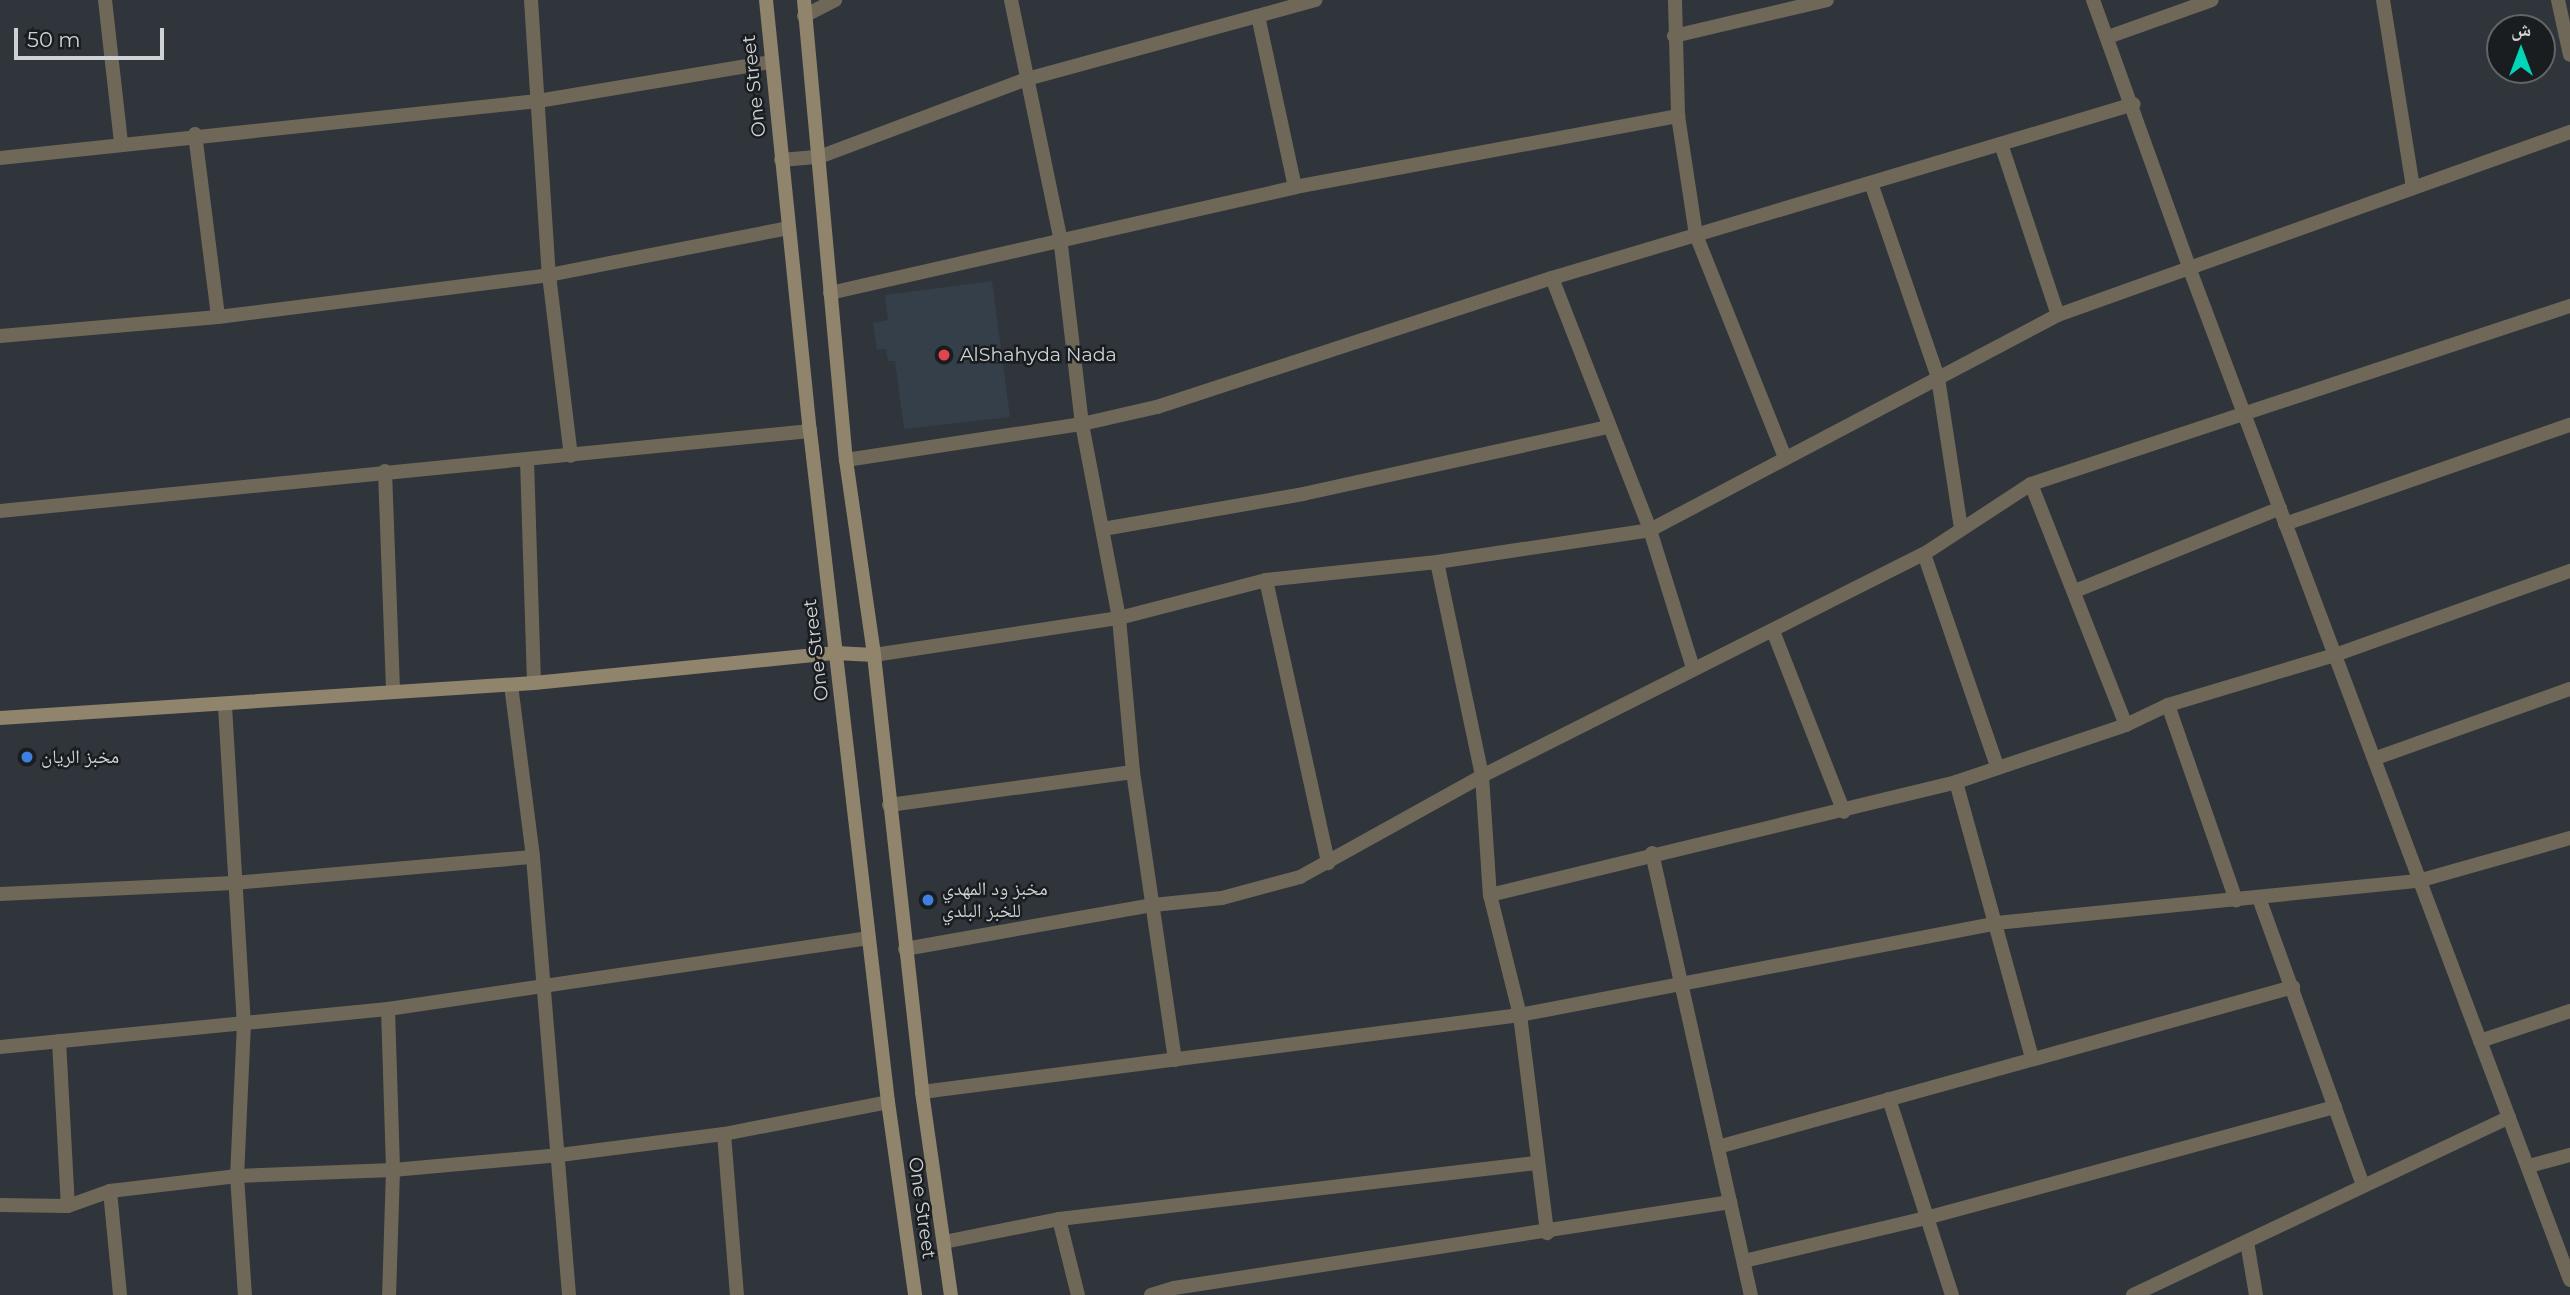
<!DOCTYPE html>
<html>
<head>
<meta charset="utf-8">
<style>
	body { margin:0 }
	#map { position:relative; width:2570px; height:1295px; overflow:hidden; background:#2f353b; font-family:Montserrat,"Noto Naskh Arabic",sans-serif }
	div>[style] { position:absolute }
	.built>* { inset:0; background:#343f49 }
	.street>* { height:14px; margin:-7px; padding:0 7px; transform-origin:7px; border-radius:7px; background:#6f6859 }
	.secondary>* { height:14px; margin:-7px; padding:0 7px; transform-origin:7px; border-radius:7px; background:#90846c }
	.dots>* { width:19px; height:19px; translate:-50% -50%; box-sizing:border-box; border:4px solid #1a1d1f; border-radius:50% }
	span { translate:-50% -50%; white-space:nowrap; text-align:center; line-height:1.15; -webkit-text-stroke:5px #1a1d1f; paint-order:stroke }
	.street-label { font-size:19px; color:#ced2d5 }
	.poi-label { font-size:19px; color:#ced2d5 }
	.left { translate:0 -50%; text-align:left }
	.north { position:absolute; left:2486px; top:14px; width:70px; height:70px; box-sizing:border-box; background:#1a1d1f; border:2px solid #626568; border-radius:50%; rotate:0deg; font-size:19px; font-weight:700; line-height:28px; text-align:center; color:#ced2d5 }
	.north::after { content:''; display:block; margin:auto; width:24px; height:32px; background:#00d5b7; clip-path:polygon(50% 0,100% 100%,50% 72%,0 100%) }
	.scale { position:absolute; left:14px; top:28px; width:150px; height:32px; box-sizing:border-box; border:4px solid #ced2d5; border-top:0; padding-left:9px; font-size:21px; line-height:24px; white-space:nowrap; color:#ced2d5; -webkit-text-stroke:5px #1a1d1f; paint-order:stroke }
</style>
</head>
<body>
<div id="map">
	<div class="built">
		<i style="clip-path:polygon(992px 281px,1010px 417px,904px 429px,895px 361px,888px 361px,886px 349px,877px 349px,873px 323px,888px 320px,885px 295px)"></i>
	</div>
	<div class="street">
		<i style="left:105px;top:0;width:144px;rotate:83.6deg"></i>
		<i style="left:531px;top:0;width:276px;rotate:86.3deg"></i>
		<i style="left:549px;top:275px;width:182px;rotate:83.1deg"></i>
		<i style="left:1011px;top:0;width:242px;rotate:78.3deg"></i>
		<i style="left:1060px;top:237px;width:188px;rotate:83.3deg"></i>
		<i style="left:1082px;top:424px;width:197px;rotate:79.2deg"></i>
		<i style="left:1119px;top:618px;width:155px;rotate:84.8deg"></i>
		<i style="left:1133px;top:772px;width:291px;rotate:81.7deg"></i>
		<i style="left:1675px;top:0;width:116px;rotate:88.5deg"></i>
		<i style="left:1678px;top:116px;width:120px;rotate:81.4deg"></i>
		<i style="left:1696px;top:235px;width:237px;rotate:68.2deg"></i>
		<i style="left:2093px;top:0;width:287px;rotate:70.2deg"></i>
		<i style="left:2190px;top:270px;width:1079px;rotate:69.38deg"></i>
		<i style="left:2383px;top:0;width:189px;rotate:80.9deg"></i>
		<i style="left:2558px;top:0;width:56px;rotate:77.7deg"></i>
		<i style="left:804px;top:16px;width:35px;rotate:-27deg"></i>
		<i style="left:1258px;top:16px;width:175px;rotate:77.8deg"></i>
		<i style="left:1674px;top:36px;width:157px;rotate:-13.2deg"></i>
		<i style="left:2108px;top:37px;width:110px;rotate:-19.6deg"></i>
		<i style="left:195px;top:134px;width:184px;rotate:82.8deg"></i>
		<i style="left:2001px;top:144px;width:180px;rotate:71.6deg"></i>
		<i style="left:0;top:158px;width:541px;rotate:-6.05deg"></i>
		<i style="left:538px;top:101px;width:237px;rotate:-9.5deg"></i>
		<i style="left:781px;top:160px;width:38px;rotate:-5deg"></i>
		<i style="left:819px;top:157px;width:222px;rotate:-20.6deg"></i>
		<i style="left:1027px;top:79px;width:299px;rotate:-15.3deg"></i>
		<i style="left:1871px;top:183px;width:206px;rotate:71deg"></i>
		<i style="left:1938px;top:378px;width:153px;rotate:81.3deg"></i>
		<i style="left:1552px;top:278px;width:270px;rotate:68.7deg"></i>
		<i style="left:1650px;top:530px;width:145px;rotate:72.7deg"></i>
		<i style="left:830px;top:293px;width:477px;rotate:-12.8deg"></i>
		<i style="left:1295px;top:187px;width:390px;rotate:-10.5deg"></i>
		<i style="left:0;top:336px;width:219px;rotate:-5deg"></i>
		<i style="left:218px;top:317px;width:334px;rotate:-7.2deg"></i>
		<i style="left:549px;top:275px;width:244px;rotate:-11.1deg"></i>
		<i style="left:527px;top:460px;width:223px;rotate:88.2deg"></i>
		<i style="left:846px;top:460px;width:239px;rotate:-8.7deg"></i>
		<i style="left:1082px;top:424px;width:77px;rotate:-12.8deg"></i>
		<i style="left:1157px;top:407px;width:416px;rotate:-18.1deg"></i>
		<i style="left:1552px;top:278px;width:607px;rotate:-16.65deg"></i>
		<i style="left:385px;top:471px;width:221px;rotate:87.9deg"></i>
		<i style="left:2031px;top:484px;width:259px;rotate:68.5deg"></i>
		<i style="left:0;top:511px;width:814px;rotate:-5.64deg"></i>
		<i style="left:2285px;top:524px;width:302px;rotate:-19.2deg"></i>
		<i style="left:1103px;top:529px;width:203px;rotate:-9.9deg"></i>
		<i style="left:1303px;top:494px;width:312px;rotate:-12.4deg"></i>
		<i style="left:1924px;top:554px;width:224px;rotate:71deg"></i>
		<i style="left:1437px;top:562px;width:219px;rotate:78.1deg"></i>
		<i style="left:1482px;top:776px;width:119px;rotate:86.2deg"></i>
		<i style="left:1490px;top:895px;width:124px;rotate:76deg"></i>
		<i style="left:1520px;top:1015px;width:220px;rotate:82.9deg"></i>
		<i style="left:1266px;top:580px;width:290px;rotate:77.6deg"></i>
		<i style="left:2075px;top:591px;width:221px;rotate:-22deg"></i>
		<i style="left:1773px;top:631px;width:194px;rotate:68.6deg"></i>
		<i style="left:874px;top:655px;width:248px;rotate:-8.6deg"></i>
		<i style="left:1119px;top:618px;width:152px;rotate:-14.5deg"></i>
		<i style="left:1266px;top:580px;width:172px;rotate:-6deg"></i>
		<i style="left:1437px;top:562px;width:215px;rotate:-8.5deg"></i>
		<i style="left:1650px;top:530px;width:461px;rotate:-27.8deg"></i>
		<i style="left:2058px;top:315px;width:544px;rotate:-19.67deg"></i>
		<i style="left:511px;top:685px;width:173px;rotate:82.7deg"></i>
		<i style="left:533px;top:857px;width:439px;rotate:85.3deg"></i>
		<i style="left:2168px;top:705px;width:207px;rotate:70.8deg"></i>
		<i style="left:225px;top:706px;width:318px;rotate:86.6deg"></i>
		<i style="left:244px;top:1023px;width:153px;rotate:92.6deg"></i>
		<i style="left:237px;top:1176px;width:119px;rotate:86.2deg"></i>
		<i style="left:2376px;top:758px;width:206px;rotate:-19.6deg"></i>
		<i style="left:1956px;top:782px;width:286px;rotate:74.6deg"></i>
		<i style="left:889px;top:805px;width:246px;rotate:-7.7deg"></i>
		<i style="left:1652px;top:853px;width:453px;rotate:77.4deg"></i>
		<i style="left:0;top:894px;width:234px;rotate:-2.7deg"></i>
		<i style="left:234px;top:883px;width:300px;rotate:-5deg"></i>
		<i style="left:1490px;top:895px;width:480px;rotate:-13.6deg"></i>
		<i style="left:1956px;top:782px;width:179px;rotate:-18.5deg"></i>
		<i style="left:2126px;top:725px;width:47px;rotate:-25.5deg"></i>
		<i style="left:2168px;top:705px;width:174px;rotate:-16.7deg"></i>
		<i style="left:2335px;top:655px;width:250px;rotate:-19.7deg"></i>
		<i style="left:2259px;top:898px;width:306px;rotate:70.1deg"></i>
		<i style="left:905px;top:949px;width:252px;rotate:-10.1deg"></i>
		<i style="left:1153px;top:905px;width:69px;rotate:-5.8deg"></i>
		<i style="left:1222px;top:898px;width:81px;rotate:-15.1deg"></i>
		<i style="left:1300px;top:877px;width:208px;rotate:-29deg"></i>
		<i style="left:1482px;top:776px;width:495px;rotate:-26.7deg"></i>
		<i style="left:1924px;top:554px;width:128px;rotate:-33.2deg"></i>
		<i style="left:2031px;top:484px;width:568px;rotate:-18.28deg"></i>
		<i style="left:388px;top:1009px;width:161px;rotate:88.2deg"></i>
		<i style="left:393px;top:1170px;width:125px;rotate:91.8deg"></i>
		<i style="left:59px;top:1041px;width:165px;rotate:86.9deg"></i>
		<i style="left:2480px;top:1041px;width:95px;rotate:-18.4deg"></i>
		<i style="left:0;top:1047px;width:390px;rotate:-5.6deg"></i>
		<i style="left:388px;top:1009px;width:486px;rotate:-8.4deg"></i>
		<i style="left:922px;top:1092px;width:603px;rotate:-7.34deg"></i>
		<i style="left:1520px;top:1015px;width:485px;rotate:-10.9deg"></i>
		<i style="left:1996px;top:923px;width:424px;rotate:-5.7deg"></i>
		<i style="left:2418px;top:881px;width:158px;rotate:-15.8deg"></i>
		<i style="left:1889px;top:1099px;width:206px;rotate:72.2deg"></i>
		<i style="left:724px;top:1134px;width:162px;rotate:85.4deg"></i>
		<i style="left:1718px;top:1147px;width:597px;rotate:-15.55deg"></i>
		<i style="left:2529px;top:1166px;width:42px;rotate:-15deg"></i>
		<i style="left:110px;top:1191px;width:104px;rotate:84.5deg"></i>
		<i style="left:0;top:1205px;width:68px;rotate:0.8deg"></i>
		<i style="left:68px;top:1206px;width:45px;rotate:-19.7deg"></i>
		<i style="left:110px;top:1191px;width:128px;rotate:-6.7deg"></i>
		<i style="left:237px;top:1176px;width:156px;rotate:-2.2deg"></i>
		<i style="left:393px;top:1170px;width:168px;rotate:-5.1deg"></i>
		<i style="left:560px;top:1155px;width:165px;rotate:-7.3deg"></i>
		<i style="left:724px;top:1134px;width:167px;rotate:-11deg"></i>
		<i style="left:1059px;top:1219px;width:78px;rotate:76deg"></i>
		<i style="left:944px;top:1242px;width:117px;rotate:-11.3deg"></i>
		<i style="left:1059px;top:1219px;width:480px;rotate:-6.7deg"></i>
		<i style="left:2247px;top:1242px;width:54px;rotate:80.4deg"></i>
		<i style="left:1744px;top:1261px;width:187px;rotate:-13.3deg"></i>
		<i style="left:1926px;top:1218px;width:424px;rotate:-15.2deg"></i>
		<i style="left:1151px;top:1295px;width:24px;rotate:-17deg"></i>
		<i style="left:1174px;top:1288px;width:563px;rotate:-8.79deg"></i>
		<i style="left:2133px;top:1295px;width:416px;rotate:-25.3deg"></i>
	</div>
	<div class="secondary">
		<i style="left:766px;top:0;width:433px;rotate:84.2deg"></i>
		<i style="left:810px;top:431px;width:676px;rotate:83.37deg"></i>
		<i style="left:888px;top:1102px;width:195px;rotate:82deg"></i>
		<i style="left:804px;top:0;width:462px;rotate:84.8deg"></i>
		<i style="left:846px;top:460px;width:197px;rotate:81.8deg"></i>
		<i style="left:874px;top:655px;width:440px;rotate:83.7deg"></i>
		<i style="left:922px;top:1092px;width:205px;rotate:81.9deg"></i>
		<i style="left:0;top:718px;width:535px;rotate:-3.75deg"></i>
		<i style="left:534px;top:683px;width:303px;rotate:-5.7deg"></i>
		<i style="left:836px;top:653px;width:38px;rotate:3deg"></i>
	</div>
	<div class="dots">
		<i style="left:944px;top:355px;background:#e0444e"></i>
		<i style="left:27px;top:757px;background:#3f7fe0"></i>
		<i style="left:928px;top:900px;background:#3f7fe0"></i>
	</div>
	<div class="street-label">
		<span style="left:754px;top:86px;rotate:-96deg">One Street</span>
		<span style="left:816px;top:650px;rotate:-97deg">One Street</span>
		<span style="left:922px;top:1208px;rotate:82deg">One Street</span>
	</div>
	<div class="poi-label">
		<span class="left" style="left:960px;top:355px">AlShahyda Nada</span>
		<span class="left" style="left:41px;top:757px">مخبز الريان</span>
		<span class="left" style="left:942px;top:900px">مخبز ود المهدي<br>للخبز البلدي</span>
	</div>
	<div class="north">ش</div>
	<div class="scale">50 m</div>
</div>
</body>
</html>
